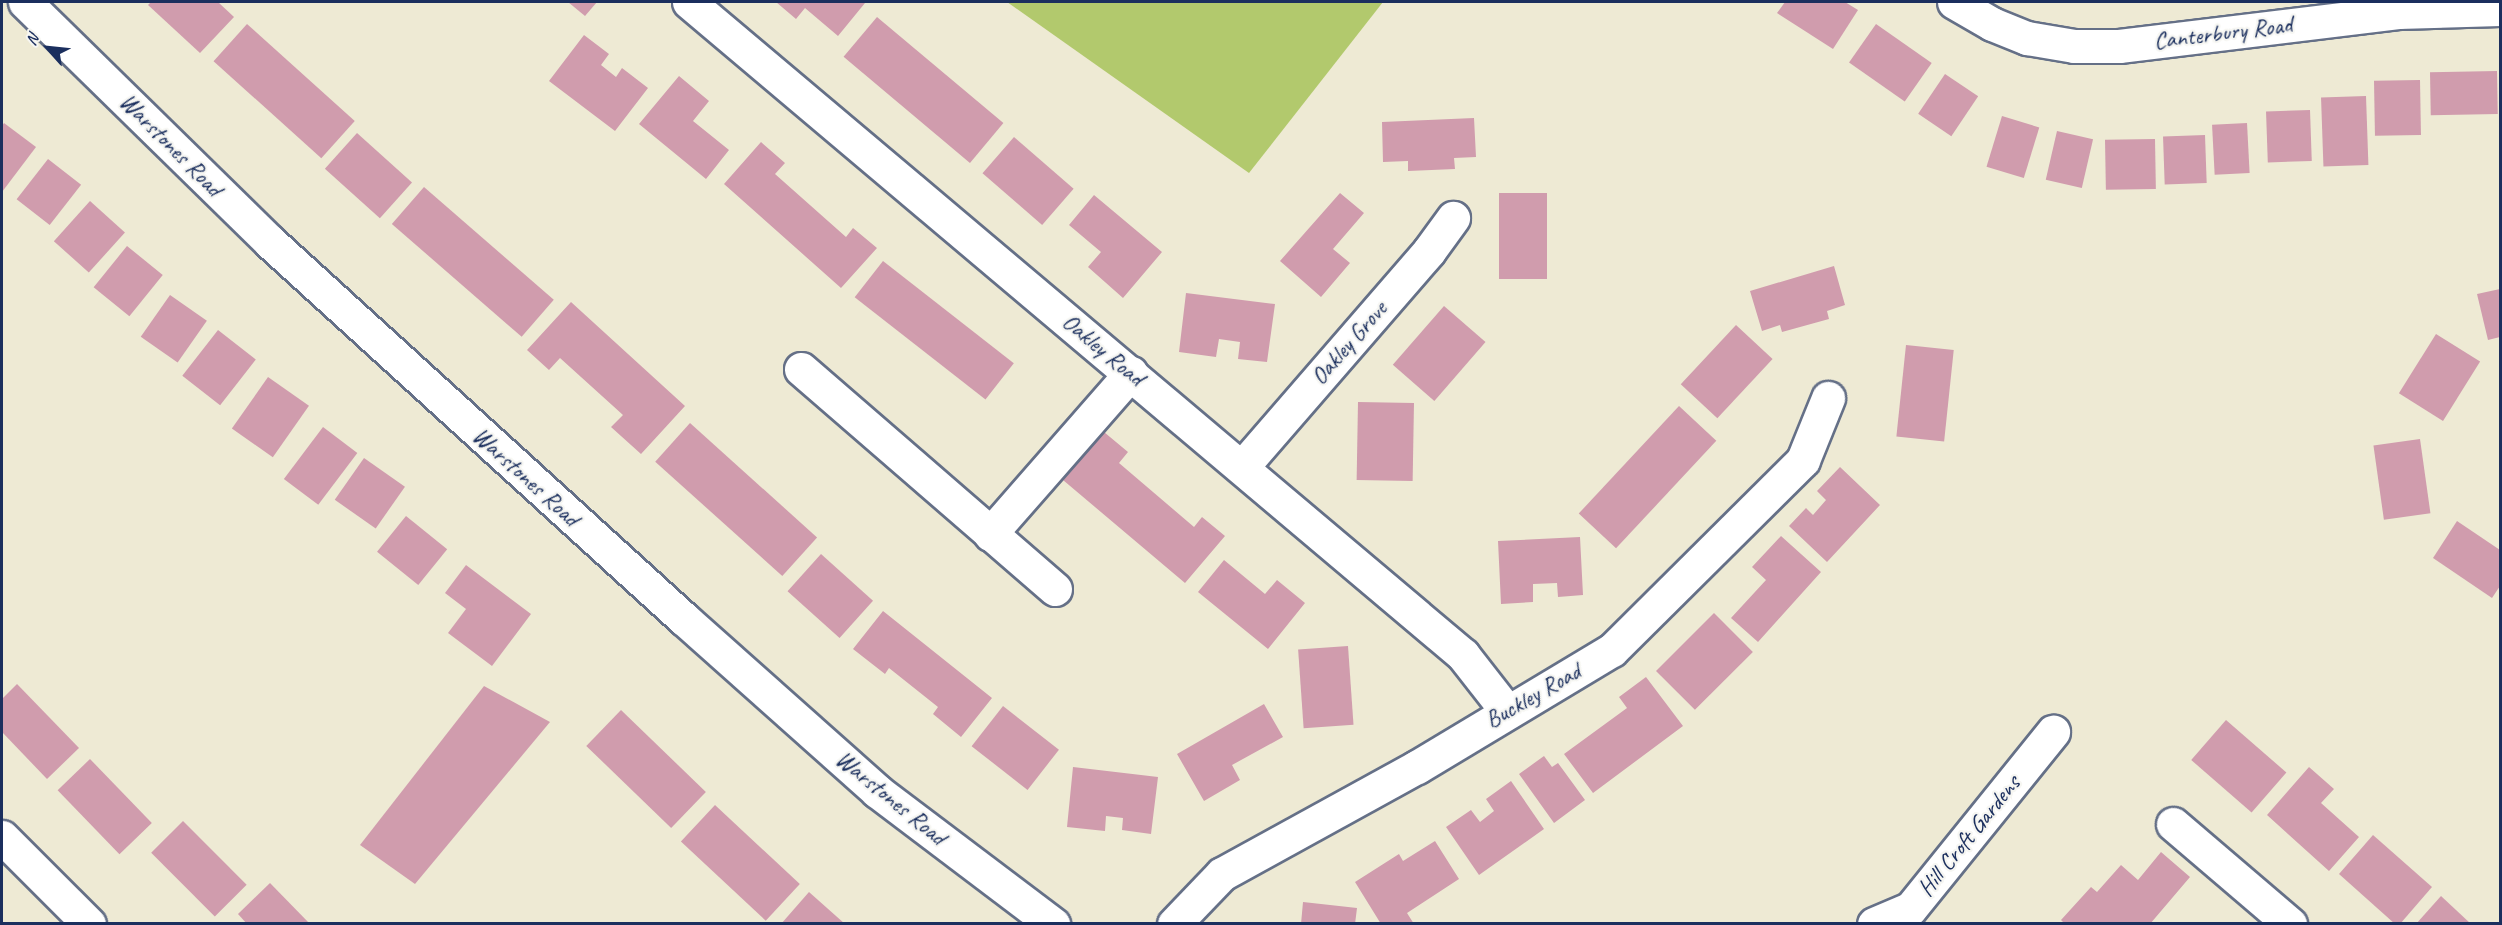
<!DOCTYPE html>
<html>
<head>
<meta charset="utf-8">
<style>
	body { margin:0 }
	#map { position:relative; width:2502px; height:925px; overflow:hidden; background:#eeead4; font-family:Caveat,sans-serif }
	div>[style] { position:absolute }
	.green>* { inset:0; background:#b2c96d }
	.building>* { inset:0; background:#d09cad; transform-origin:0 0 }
	.roads { filter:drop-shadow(2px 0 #657087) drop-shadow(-2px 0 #657087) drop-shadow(0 2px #657087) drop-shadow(0 -2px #657087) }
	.minor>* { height:33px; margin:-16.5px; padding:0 16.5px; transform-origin:16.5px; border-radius:16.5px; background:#fff }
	span { translate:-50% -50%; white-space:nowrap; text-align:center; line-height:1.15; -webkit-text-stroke:4.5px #f6f6f2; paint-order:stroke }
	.street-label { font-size:24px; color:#1b2f5e }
	.frame { position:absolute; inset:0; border:3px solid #1b2f5e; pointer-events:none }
	.north { position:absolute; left:18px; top:18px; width:60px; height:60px; -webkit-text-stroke:4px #f6f6f2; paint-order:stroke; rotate:297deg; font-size:16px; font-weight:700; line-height:24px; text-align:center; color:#1b2f5e }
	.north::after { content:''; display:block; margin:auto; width:21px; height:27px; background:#1b2f5e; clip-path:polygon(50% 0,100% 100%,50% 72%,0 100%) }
</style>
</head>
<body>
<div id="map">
	<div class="green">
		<i style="clip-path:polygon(1007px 2px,1383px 2px,1249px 173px)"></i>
	</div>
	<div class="building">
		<i style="clip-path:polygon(151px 2px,218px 2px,234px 17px,200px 53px,148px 5px)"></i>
		<i style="clip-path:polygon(568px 2px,597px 2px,585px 16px)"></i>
		<i style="clip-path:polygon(776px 2px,862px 2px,865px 3px,838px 36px,805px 8px,796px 19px)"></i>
		<i style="clip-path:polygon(1785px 2px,1845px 2px,1858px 10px,1833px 49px,1777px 13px)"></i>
		<i style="left:877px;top:17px;width:165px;height:52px;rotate:40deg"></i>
		<i style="left:247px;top:24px;width:145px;height:50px;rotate:42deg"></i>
		<i style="left:1876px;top:24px;width:68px;height:47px;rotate:35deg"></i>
		<i style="clip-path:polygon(584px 35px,609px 54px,601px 65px,616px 77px,622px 68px,648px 88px,615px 131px,549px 81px)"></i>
		<i style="left:2497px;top:71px;width:43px;height:67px;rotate:89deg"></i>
		<i style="left:1945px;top:74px;width:40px;height:48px;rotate:34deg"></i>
		<i style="clip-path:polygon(679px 76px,709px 101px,693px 121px,729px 150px,706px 179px,639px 124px)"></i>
		<i style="left:2420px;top:80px;width:55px;height:46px;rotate:89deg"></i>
		<i style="left:2366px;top:96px;width:69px;height:45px;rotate:88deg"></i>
		<i style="left:2310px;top:110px;width:51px;height:44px;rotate:88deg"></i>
		<i style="left:2002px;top:116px;width:39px;height:53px;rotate:17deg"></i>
		<i style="clip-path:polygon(1474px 118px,1476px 157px,1454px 158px,1455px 169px,1408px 171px,1408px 161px,1383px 162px,1382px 122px)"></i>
		<i style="clip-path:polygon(4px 123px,36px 147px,2px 192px,2px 126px)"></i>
		<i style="left:2247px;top:123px;width:50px;height:35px;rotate:87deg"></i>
		<i style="left:2057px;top:131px;width:37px;height:50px;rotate:13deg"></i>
		<i style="left:357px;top:133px;width:74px;height:48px;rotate:42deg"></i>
		<i style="left:2205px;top:135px;width:48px;height:42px;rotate:88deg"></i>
		<i style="left:1014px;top:137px;width:79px;height:48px;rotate:41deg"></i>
		<i style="left:2155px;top:139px;width:50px;height:50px;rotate:89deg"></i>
		<i style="clip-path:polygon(761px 142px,785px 163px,775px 174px,846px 237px,853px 228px,877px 248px,841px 288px,724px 184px)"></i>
		<i style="left:48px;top:159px;width:42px;height:51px;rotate:38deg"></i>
		<i style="left:424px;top:187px;width:172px;height:49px;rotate:41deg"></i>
		<i style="clip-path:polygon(1340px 193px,1364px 213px,1333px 249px,1350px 263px,1321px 297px,1280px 261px)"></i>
		<i style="left:1499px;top:193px;width:48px;height:86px"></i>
		<i style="clip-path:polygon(1094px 195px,1162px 252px,1123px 298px,1088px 267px,1101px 252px,1069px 225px)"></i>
		<i style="left:90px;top:201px;width:47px;height:54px;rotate:42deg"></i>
		<i style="left:127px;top:246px;width:46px;height:53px;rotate:39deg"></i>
		<i style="left:883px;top:261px;width:166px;height:46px;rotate:38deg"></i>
		<i style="clip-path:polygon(1834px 266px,1845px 305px,1827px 311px,1829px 319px,1782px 332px,1780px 325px,1762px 331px,1750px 291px)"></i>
		<i style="clip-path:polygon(2500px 289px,2500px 337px,2488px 340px,2477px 294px)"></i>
		<i style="clip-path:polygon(1186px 293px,1275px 304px,1267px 362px,1238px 359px,1240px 342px,1219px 339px,1216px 357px,1179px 352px)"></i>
		<i style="left:170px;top:295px;width:45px;height:51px;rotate:35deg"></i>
		<i style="clip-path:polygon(571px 302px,685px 406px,641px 454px,611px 427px,623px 415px,560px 358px,549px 370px,527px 350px)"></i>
		<i style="left:1444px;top:306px;width:55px;height:78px;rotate:41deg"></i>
		<i style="left:1736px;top:325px;width:50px;height:81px;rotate:43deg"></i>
		<i style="left:218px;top:330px;width:48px;height:58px;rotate:38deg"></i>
		<i style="left:2436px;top:334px;width:52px;height:70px;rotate:32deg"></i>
		<i style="left:1906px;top:345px;width:48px;height:92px;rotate:6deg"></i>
		<i style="left:268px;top:377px;width:50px;height:63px;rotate:35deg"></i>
		<i style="left:1358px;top:402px;width:56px;height:78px;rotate:1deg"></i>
		<i style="left:1679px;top:406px;width:51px;height:147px;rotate:43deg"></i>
		<i style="left:690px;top:423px;width:171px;height:52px;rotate:42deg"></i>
		<i style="left:323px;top:427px;width:43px;height:65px;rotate:37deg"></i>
		<i style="clip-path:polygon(1104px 432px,1128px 452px,1119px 463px,1194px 527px,1202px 517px,1225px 536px,1185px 583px,1063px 480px)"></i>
		<i style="left:2420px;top:439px;width:75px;height:47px;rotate:82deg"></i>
		<i style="left:364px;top:458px;width:50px;height:51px;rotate:35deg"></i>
		<i style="clip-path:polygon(1840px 467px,1880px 505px,1827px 562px,1789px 526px,1806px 508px,1813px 515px,1826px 500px,1817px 491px)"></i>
		<i style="left:406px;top:516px;width:53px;height:46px;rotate:39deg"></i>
		<i style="clip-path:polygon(2457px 521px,2500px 550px,2500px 586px,2492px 598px,2433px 558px)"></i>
		<i style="clip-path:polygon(1781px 536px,1821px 572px,1758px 642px,1731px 618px,1766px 580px,1752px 567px)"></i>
		<i style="clip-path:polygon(1580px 537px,1583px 595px,1558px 597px,1557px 583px,1533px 584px,1533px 602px,1501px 604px,1498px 541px)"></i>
		<i style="left:821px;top:554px;width:70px;height:50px;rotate:42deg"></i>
		<i style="clip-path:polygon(1224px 560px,1265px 594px,1277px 580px,1305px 603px,1268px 649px,1198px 592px)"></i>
		<i style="clip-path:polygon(466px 565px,531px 614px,492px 666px,448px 633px,466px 609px,445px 593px)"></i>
		<i style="clip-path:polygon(883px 611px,992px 698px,961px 737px,933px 714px,938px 707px,889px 668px,885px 674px,853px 649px)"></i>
		<i style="left:1714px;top:613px;width:55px;height:82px;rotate:45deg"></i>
		<i style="left:1348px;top:646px;width:79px;height:50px;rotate:86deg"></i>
		<i style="clip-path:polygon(1646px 677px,1683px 726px,1593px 793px,1564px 754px,1627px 708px,1619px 697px)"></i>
		<i style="clip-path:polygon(17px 684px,79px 748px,47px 779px,2px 732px,2px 699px)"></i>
		<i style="clip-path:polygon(484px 686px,550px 722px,415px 884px,360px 845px)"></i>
		<i style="clip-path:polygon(1264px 704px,1283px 737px,1232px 765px,1240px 780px,1204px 801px,1177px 754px)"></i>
		<i style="left:1003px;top:706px;width:71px;height:51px;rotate:38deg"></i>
		<i style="left:621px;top:710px;width:118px;height:50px;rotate:44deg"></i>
		<i style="left:2226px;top:720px;width:80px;height:53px;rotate:41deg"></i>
		<i style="clip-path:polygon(1544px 756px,1552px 767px,1558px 763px,1585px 800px,1554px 823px,1519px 774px)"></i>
		<i style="left:90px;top:759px;width:89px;height:45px;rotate:46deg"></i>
		<i style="clip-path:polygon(1073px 767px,1158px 777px,1151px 834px,1122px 830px,1123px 818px,1106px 816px,1105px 831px,1067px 827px)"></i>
		<i style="clip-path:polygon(2309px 767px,2334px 789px,2321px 803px,2359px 837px,2329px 871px,2267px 815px)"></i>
		<i style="clip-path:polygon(1511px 781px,1544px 829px,1479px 875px,1446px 827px,1471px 810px,1480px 822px,1494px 811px,1486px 799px)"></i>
		<i style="left:715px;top:805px;width:116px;height:50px;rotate:43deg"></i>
		<i style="left:183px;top:821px;width:90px;height:45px;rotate:45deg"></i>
		<i style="clip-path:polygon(2373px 835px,2432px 887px,2400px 924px,2395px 924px,2339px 874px)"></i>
		<i style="clip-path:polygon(1435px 841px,1459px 879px,1407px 913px,1414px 924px,1381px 924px,1355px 882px,1399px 854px,1403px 861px)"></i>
		<i style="clip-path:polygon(2161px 852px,2190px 877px,2150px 924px,2065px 924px,2061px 920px,2091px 887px,2097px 892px,2121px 865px,2138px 880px)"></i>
		<i style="clip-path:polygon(270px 883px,310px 924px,247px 924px,238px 914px)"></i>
		<i style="clip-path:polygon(809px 892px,845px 924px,781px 924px)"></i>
		<i style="clip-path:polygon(2441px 896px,2471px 924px,2416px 924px)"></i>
		<i style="clip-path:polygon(1303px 902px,1357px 908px,1355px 924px,1301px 924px)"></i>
	</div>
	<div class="roads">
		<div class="minor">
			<i style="left:25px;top:2px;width:343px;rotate:44.4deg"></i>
			<i style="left:270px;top:242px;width:559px;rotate:42.32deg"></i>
			<i style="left:683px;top:618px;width:260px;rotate:41.7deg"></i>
			<i style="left:877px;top:791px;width:221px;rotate:37.1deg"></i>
			<i style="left:689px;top:2px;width:1013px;rotate:40.15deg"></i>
			<i style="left:1463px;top:655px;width:70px;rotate:52deg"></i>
			<i style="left:1954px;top:2px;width:44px;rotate:30.1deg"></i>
			<i style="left:1992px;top:24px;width:38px;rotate:22deg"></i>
			<i style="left:2027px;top:38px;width:48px;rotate:9.7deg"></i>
			<i style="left:2074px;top:46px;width:45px"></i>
			<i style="left:2119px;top:46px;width:281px;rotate:-6.9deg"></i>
			<i style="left:2398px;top:12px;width:102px;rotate:-1.7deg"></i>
			<i style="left:801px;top:369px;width:336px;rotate:40.9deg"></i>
			<i style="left:1242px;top:467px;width:286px;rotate:-49.1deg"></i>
			<i style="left:1429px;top:251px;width:41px;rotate:-54deg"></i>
			<i style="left:990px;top:534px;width:214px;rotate:-48.8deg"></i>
			<i style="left:2173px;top:824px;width:154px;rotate:40.5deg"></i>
			<i style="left:2px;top:837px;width:123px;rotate:45deg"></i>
			<i style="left:1174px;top:924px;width:69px;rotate:-46.2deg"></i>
			<i style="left:1222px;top:874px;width:222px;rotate:-28.8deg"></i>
			<i style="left:1417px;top:767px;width:227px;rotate:-31deg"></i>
			<i style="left:1612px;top:650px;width:269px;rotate:-44.8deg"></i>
			<i style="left:1803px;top:460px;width:67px;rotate:-68deg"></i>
			<i style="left:1874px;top:924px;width:39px;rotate:-23deg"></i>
			<i style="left:1910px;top:909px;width:228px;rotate:-51.1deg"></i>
		</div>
	</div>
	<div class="street-label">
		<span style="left:2223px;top:33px;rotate:-7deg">Canterbury Road</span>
		<span style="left:171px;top:145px;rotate:45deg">Warstones Road</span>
		<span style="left:1349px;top:343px;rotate:-49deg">Oakley Grove</span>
		<span style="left:1103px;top:350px;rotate:40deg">Oakley Road</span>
		<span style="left:526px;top:477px;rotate:42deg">Warstones Road</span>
		<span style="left:1533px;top:696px;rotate:-30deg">Buckley Road</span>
		<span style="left:891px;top:798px;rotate:39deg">Warstones Road</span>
		<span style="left:1969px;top:836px;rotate:-51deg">Hill Croft Gardens</span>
	</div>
	<div class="frame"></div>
	<div class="north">N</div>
</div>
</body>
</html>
